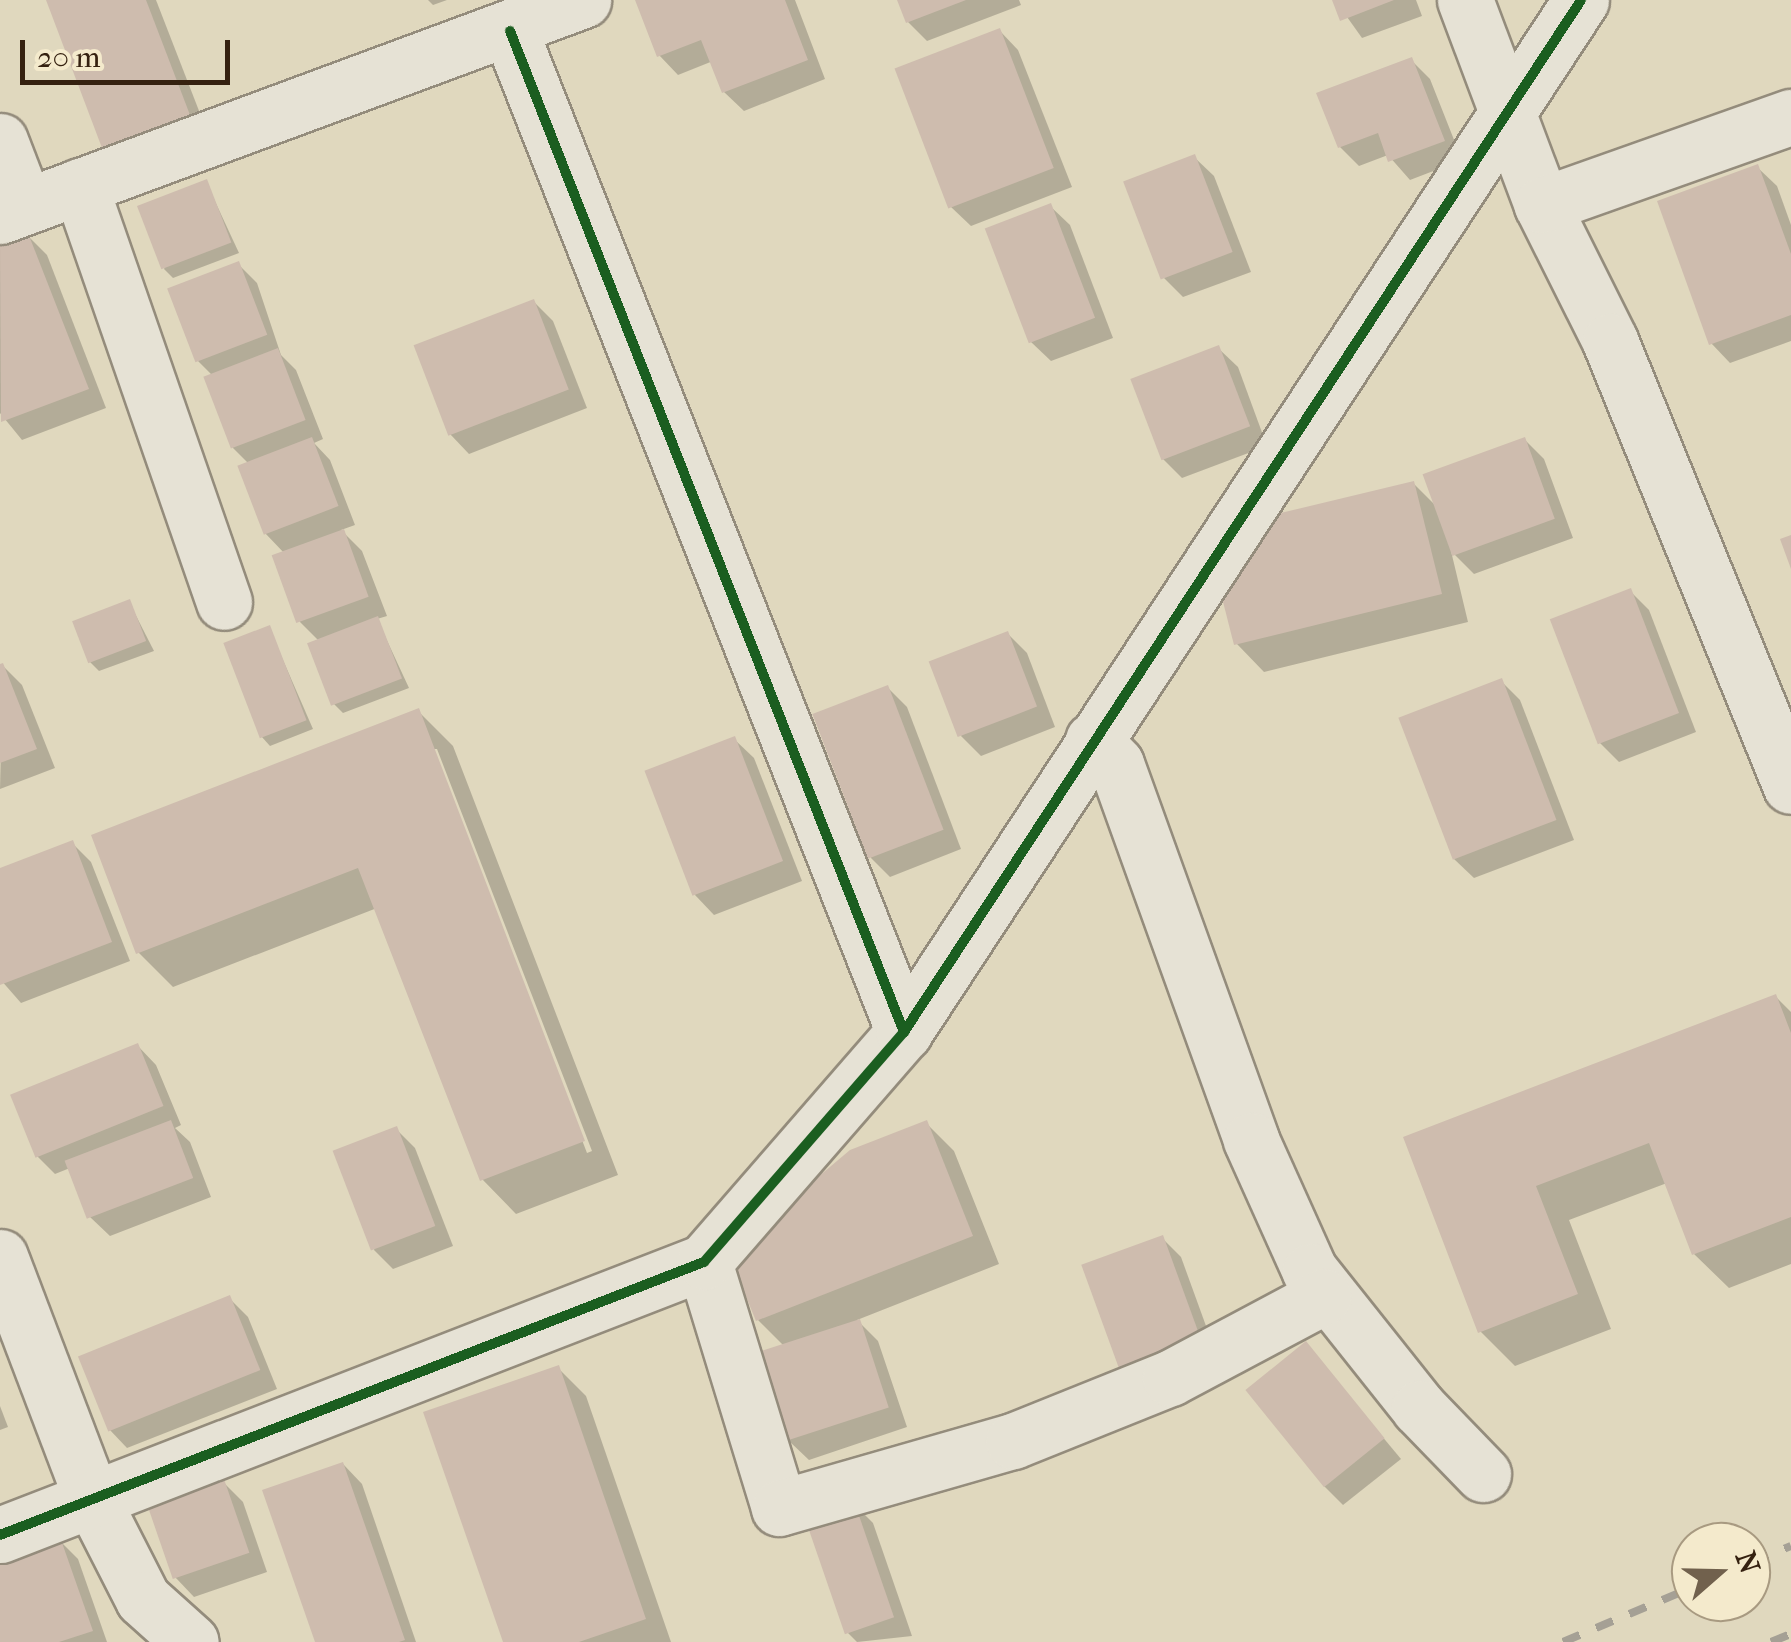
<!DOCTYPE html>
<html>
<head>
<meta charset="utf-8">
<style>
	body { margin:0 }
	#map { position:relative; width:1791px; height:1642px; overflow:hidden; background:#e0d8be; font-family:"IM FELL French Canon",serif }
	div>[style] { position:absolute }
	.shadow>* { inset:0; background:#0003 }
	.building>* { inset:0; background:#cebcae; transform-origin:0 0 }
	.roads { filter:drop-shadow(2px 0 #948c7c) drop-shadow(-2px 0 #948c7c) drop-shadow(0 2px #948c7c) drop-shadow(0 -2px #948c7c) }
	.minor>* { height:55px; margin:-27.5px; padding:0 27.5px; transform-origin:27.5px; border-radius:27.5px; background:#e6e2d5 }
	.rail>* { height:8px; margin-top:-4px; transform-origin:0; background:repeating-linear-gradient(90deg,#a5a095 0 18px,transparent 0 36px) }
	.cycleway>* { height:10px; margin:-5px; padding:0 5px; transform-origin:5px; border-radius:5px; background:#1b5e20 }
	span { translate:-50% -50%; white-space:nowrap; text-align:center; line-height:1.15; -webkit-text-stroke:8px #f4eacc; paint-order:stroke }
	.north { position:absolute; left:1671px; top:1522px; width:100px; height:100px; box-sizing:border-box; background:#f4eacc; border:2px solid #a89a81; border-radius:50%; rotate:70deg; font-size:28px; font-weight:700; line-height:40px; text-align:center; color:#352110 }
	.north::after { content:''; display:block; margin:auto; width:35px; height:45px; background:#71614d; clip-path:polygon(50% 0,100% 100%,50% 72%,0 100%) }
	.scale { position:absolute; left:20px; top:40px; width:210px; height:45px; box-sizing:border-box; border:5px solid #352110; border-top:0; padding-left:12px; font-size:30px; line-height:35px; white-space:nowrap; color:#352110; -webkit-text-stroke:8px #f4eacc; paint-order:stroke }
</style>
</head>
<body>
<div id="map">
	<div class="shadow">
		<i style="clip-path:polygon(49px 0,156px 0,208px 134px,124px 165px,104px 146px)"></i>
		<i style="clip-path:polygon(428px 0,447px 0,433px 5px)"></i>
		<i style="clip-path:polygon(638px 0,795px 0,825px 79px,744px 111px,724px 92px,713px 61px,678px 75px,659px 55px)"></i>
		<i style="clip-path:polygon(899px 0,1019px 0,1021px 5px,927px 41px,908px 22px)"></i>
		<i style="clip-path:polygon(1335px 0,1416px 0,1422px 16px,1362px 38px)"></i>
		<i style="clip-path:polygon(999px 30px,1018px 50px,1072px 187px,971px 226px,951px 207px)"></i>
		<i style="clip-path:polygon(1411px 60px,1430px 79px,1462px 160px,1410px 180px,1388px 155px,1359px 166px,1340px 147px)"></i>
		<i style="clip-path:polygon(1194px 157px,1214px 176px,1251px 272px,1183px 297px,1164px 278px)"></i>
		<i style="clip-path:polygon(1757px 167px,1777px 186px,1791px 225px,1791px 341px,1730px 363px,1711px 343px)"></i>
		<i style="clip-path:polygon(206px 182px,239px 253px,173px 278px,164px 269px)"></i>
		<i style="clip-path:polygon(1050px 206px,1070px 225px,1113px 338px,1051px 361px,1031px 342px)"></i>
		<i style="clip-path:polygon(28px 236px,47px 255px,106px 408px,22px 440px,0 413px,0 246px)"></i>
		<i style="clip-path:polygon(238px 264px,257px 283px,281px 355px,296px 370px,323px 439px,314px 443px,330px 460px,355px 525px,341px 530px,362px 551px,387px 616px,377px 619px,409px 688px,343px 713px,334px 704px,319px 641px,300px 622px,285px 554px,265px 533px,249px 464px,233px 448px,213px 376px,198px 361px)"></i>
		<i style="clip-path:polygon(534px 302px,553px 321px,587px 408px,469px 454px,450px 434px)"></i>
		<i style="clip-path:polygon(1218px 348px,1238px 367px,1267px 446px,1182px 478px,1163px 459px)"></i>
		<i style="clip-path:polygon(1525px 440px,1544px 459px,1573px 538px,1474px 574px,1451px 551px,1468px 622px,1264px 672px,1237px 644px,1413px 483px,1438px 508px)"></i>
		<i style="clip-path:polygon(1630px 591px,1649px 610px,1696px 732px,1619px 762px,1600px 743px)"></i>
		<i style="clip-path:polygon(129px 602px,154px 651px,99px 671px,90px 662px)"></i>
		<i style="clip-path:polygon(269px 628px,313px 729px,270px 746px,261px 736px)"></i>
		<i style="clip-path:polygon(1008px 634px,1027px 653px,1055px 727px,981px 756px,961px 736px)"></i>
		<i style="clip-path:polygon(3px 666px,22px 685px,55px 768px,0 789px)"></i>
		<i style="clip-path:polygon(1501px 681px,1520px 700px,1574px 840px,1474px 878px,1454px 859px)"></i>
		<i style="clip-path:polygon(888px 688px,907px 707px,961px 849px,890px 877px,871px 858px)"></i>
		<i style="clip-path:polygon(evenodd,418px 711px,453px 746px,618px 1175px,516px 1214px,482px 1179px,377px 908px,173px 987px,138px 952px,418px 711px,432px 749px,437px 749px,592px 1151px,587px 1153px,432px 749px)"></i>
		<i style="clip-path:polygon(734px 739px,754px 758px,802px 881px,714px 915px,695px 895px)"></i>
		<i style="clip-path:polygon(72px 843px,91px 862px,130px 961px,21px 1003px,0 979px,0 871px)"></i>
		<i style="clip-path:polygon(1776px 997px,1791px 1012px,1791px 1264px,1729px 1288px,1694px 1254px,1667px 1183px,1569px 1220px,1611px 1329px,1515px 1366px,1480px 1331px,1407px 1138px)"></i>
		<i style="clip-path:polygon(137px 1045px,156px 1065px,181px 1125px,175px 1128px,190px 1142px,211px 1197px,110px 1236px,90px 1217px,70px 1168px,55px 1174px,36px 1155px)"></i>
		<i style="clip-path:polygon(926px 1123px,954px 1151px,999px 1264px,857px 1320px,878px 1341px,907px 1427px,809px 1460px,789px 1441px,785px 1347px,758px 1320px)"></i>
		<i style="clip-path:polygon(396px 1129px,415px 1148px,453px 1246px,393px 1269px,374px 1250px)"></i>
		<i style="clip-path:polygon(1162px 1238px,1181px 1257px,1218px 1359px,1140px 1387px)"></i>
		<i style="clip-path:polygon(229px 1298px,248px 1317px,277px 1389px,127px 1448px,108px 1428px)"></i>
		<i style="clip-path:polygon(1306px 1345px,1401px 1459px,1343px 1505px,1324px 1486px)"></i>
		<i style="clip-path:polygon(558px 1368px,586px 1396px,671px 1642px,506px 1642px)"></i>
		<i style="clip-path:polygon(0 1406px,8px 1427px,0 1430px)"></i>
		<i style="clip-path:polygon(343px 1464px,362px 1484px,416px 1642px,317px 1642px)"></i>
		<i style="clip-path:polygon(223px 1482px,243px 1502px,267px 1572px,194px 1597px,175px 1577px)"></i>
		<i style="clip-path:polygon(854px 1504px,873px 1523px,912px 1636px,857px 1642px,847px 1632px)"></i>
		<i style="clip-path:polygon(59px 1540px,78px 1559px,107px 1642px,0 1642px)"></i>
	</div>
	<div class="building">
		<i style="clip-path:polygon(46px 0,146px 0,190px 115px,102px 148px)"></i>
		<i style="clip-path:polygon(635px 0,785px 0,808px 60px,722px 93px,701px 40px,657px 57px)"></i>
		<i style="clip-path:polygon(897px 0,966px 0,906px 23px)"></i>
		<i style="clip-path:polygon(1332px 0,1394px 0,1340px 21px)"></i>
		<i style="left:1000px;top:28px;width:150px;height:113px;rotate:69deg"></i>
		<i style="clip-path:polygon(1412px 57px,1445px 141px,1388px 162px,1378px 133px,1338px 148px,1316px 93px)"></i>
		<i style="left:1195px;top:154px;width:105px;height:77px;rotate:69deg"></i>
		<i style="clip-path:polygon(1758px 164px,1791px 254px,1791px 315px,1709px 345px,1657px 201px)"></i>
		<i style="left:207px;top:179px;width:68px;height:75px;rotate:69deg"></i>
		<i style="left:1051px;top:203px;width:123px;height:71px;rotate:69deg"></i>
		<i style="clip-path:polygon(28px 233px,89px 389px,1px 422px,0 243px)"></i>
		<i style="left:239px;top:261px;width:79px;height:77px;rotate:69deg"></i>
		<i style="left:534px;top:299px;width:97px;height:129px;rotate:69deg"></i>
		<i style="left:1219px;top:345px;width:87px;height:95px;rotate:69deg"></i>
		<i style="left:278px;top:348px;width:77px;height:80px;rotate:69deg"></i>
		<i style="left:312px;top:437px;width:74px;height:80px;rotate:69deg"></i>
		<i style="left:1525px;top:437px;width:87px;height:109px;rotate:70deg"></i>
		<i style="clip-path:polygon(1414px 481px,1442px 594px,1234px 645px,1220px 590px,1260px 518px)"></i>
		<i style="left:344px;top:529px;width:72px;height:77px;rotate:70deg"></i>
		<i style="clip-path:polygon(1791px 535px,1791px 569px,1780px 539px)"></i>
		<i style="left:1631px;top:588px;width:134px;height:87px;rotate:69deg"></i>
		<i style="left:130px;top:599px;width:45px;height:62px;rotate:69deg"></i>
		<i style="left:378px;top:616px;width:67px;height:76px;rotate:69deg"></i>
		<i style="left:270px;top:625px;width:102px;height:50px;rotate:69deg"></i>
		<i style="left:1008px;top:631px;width:81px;height:85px;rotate:69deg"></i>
		<i style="clip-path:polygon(3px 663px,37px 749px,0 763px,0 664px)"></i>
		<i style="left:1502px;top:678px;width:152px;height:111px;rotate:69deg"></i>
		<i style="left:888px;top:685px;width:155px;height:81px;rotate:69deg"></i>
		<i style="clip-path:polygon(419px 708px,585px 1141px,480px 1181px,358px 868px,136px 954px,91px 835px)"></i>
		<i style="left:735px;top:736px;width:134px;height:97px;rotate:69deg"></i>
		<i style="clip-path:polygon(73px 840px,112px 942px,0 985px,0 868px)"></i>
		<i style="clip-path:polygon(1776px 994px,1791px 1033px,1791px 1217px,1692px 1255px,1649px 1143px,1536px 1186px,1578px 1294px,1478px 1333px,1403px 1137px)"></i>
		<i style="left:138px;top:1043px;width:68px;height:138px;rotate:68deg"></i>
		<i style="left:171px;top:1120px;width:62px;height:114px;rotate:69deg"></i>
		<i style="clip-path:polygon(927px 1120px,973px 1236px,756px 1321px,728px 1253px,850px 1150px)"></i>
		<i style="left:397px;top:1126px;width:107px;height:69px;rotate:69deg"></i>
		<i style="left:1163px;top:1235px;width:110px;height:87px;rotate:70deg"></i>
		<i style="left:230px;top:1295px;width:81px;height:164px;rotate:68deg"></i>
		<i style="left:860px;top:1319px;width:93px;height:110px;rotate:72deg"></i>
		<i style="left:1306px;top:1341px;width:125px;height:78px;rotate:51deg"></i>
		<i style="clip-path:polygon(559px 1365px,646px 1619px,579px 1642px,503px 1642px,423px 1412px)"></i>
		<i style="clip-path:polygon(343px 1462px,405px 1640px,399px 1642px,315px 1642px,262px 1490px)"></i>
		<i style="left:224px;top:1479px;width:78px;height:81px;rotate:71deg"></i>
		<i style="left:854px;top:1501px;width:123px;height:52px;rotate:71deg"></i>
		<i style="clip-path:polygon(60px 1537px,93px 1631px,59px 1642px,0 1642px,0 1558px)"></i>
	</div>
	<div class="roads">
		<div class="minor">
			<i style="left:1465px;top:0;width:219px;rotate:69.4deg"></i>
			<i style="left:1542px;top:205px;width:152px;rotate:63.4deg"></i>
			<i style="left:1610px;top:341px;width:480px;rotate:67.9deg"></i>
			<i style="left:510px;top:31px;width:1076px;rotate:68.52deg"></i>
			<i style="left:0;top:141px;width:70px;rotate:69deg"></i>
			<i style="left:80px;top:186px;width:440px;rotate:70.9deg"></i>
			<i style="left:1542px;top:205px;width:264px;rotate:-19.5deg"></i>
			<i style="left:0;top:216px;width:622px;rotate:-20.33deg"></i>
			<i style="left:1093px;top:740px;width:33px;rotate:46deg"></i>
			<i style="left:1116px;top:764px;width:400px;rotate:70.2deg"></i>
			<i style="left:1251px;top:1140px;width:144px;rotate:65.8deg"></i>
			<i style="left:1310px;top:1271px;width:175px;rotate:51.5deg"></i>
			<i style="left:1419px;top:1408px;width:92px;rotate:45.9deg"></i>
			<i style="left:0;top:1257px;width:259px;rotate:69.2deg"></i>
			<i style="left:92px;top:1499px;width:112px;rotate:63deg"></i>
			<i style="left:143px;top:1599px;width:64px;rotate:41.9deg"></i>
			<i style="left:704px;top:1262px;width:257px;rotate:73deg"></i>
			<i style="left:779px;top:1508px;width:243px;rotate:-16deg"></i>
			<i style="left:1013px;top:1441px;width:169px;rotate:-21.9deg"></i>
			<i style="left:1170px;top:1378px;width:174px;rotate:-28deg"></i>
			<i style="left:0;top:1535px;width:755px;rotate:-21.2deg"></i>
			<i style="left:704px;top:1262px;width:305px;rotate:-49deg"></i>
			<i style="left:904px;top:1032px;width:1234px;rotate:-56.73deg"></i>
		</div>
	</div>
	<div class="rail">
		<i style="left:1751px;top:1562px;width:43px;rotate:-21.8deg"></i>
		<i style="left:1563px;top:1642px;width:139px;rotate:-22.9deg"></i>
		<i style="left:1771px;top:1642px;width:22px;rotate:-22deg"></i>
	</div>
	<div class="cycleway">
		<i style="left:510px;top:31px;width:1076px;rotate:68.52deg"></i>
		<i style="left:0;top:1535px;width:755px;rotate:-21.2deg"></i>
		<i style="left:704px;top:1262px;width:305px;rotate:-49deg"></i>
		<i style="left:904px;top:1032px;width:1234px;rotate:-56.73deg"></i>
	</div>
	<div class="north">N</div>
	<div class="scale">20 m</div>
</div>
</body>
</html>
